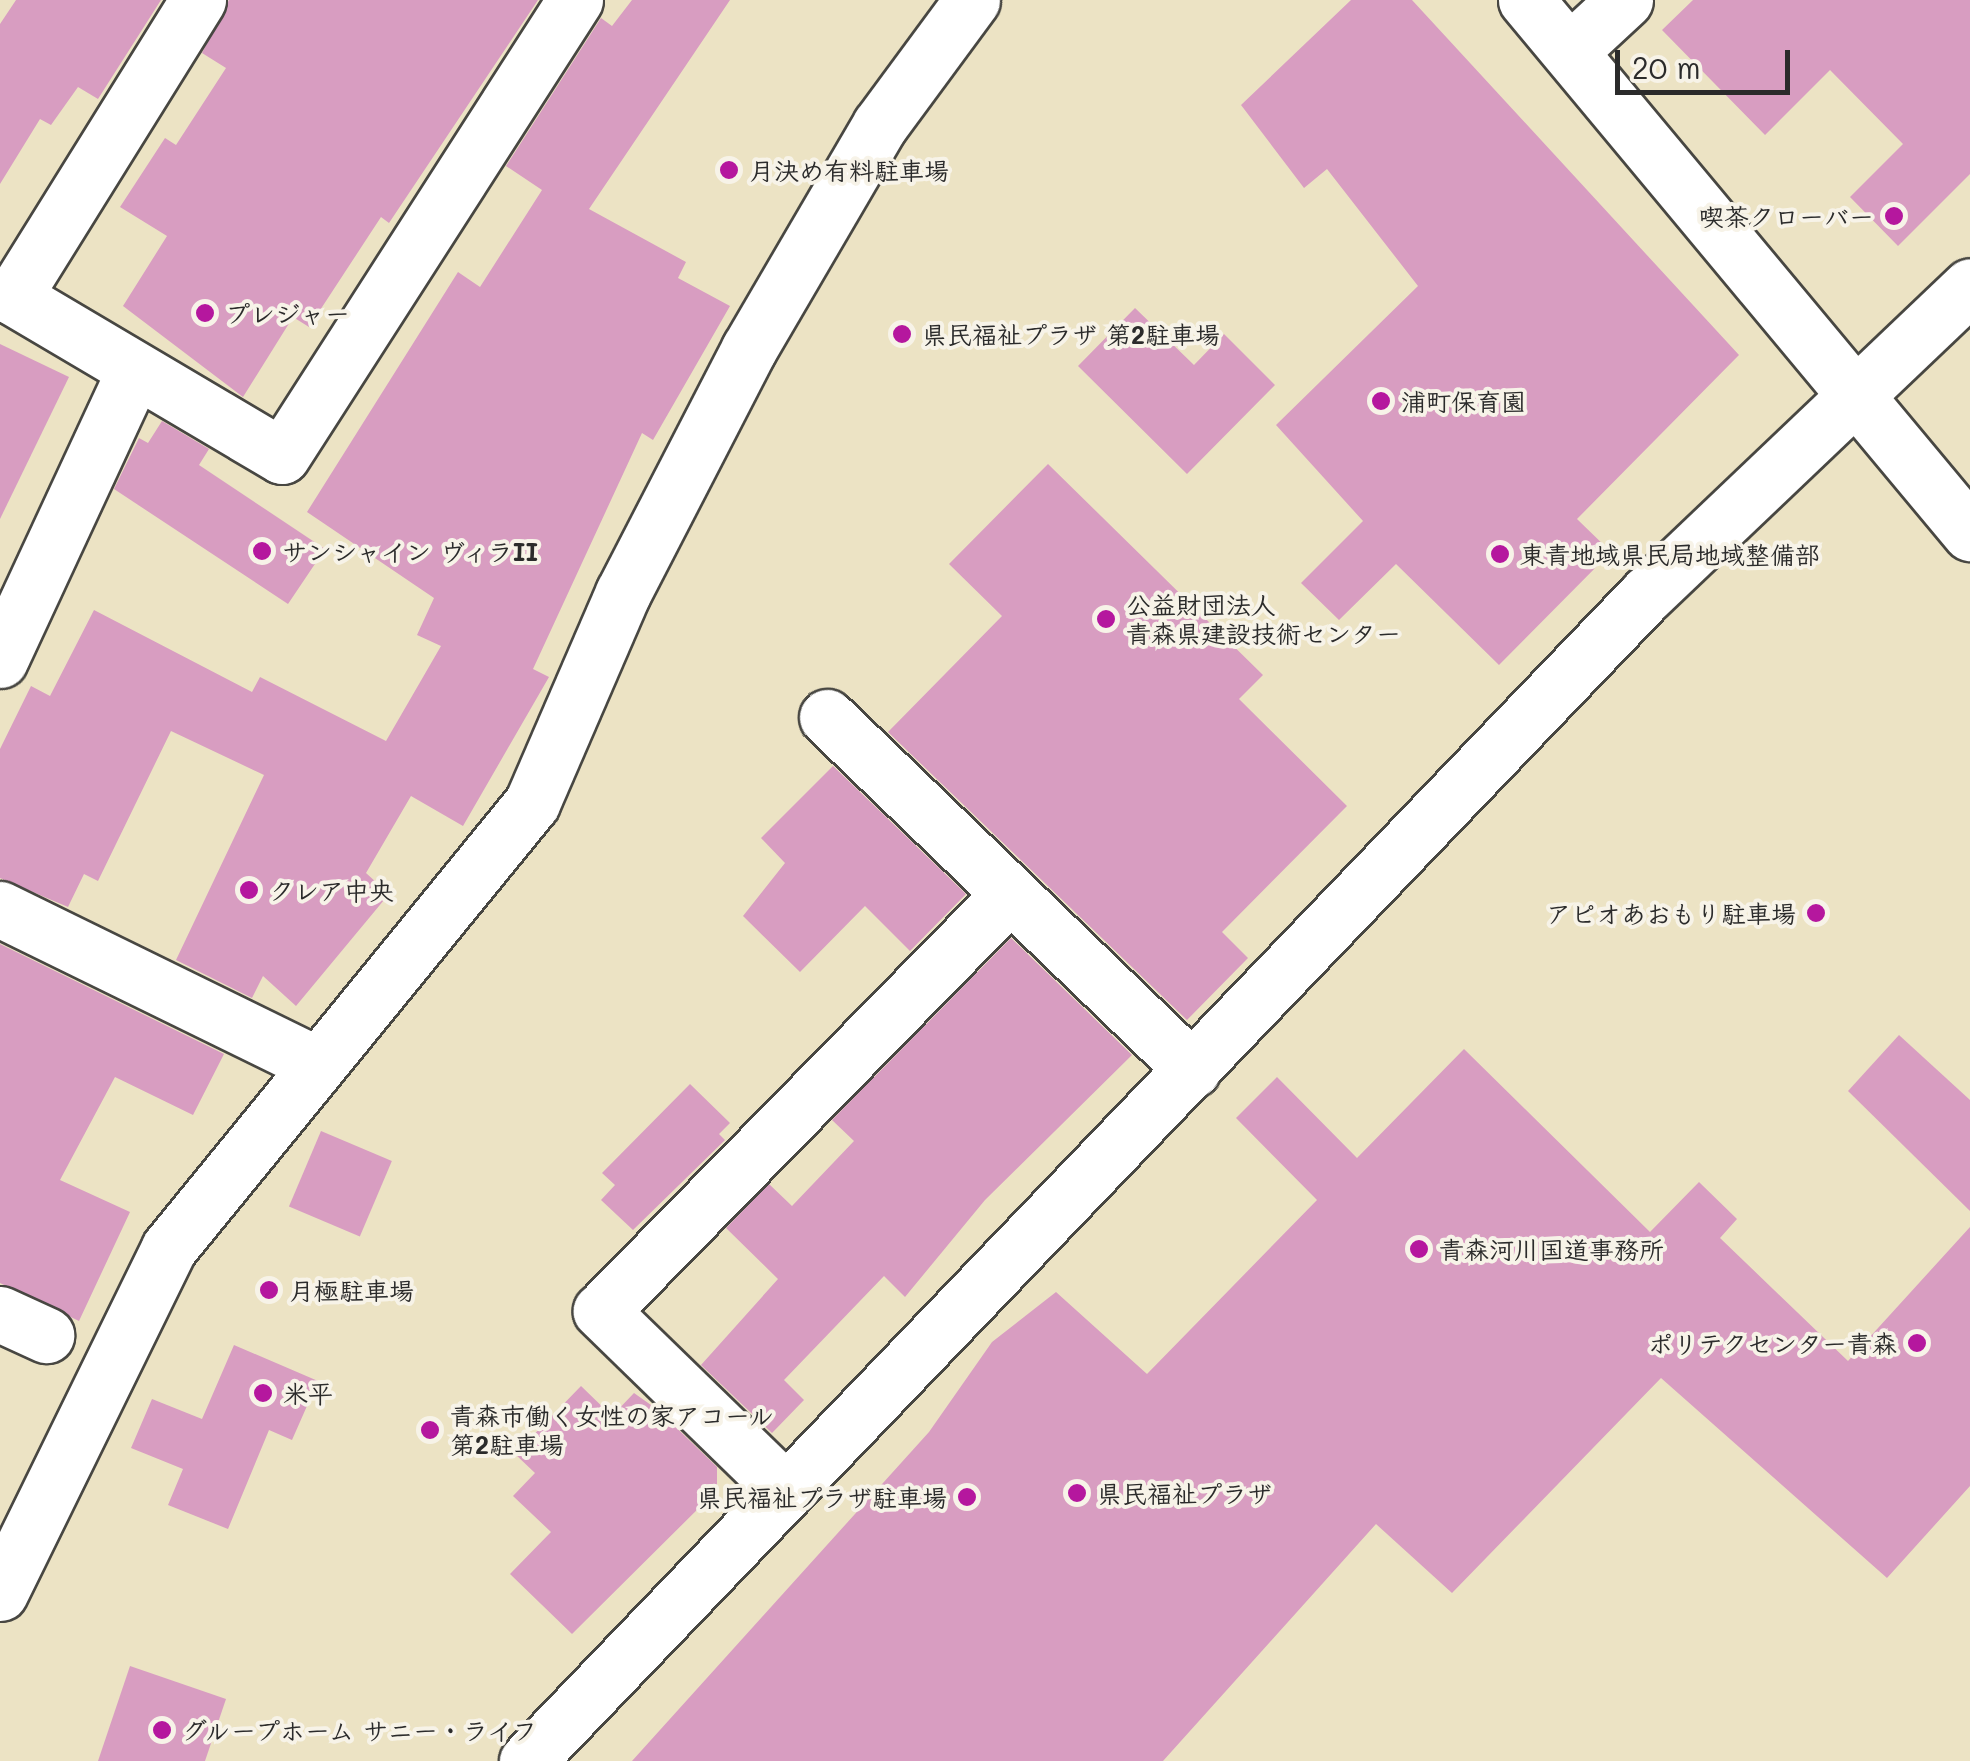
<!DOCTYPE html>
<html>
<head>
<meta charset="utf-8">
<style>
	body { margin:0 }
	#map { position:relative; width:1970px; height:1761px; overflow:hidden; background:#ece3c4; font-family:Mali,"Klee One",sans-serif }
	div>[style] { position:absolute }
	.building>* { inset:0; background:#d89dc1; transform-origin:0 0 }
	.roads { filter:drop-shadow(2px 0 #484742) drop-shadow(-2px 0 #484742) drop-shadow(0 2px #484742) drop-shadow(0 -2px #484742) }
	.minor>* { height:55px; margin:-27.5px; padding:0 27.5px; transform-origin:27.5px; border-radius:27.5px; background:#fff }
	.dots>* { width:28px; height:28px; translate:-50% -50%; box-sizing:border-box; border:5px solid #f7f3e8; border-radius:50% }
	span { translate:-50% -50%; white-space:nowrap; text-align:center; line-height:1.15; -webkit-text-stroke:8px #f7f3e8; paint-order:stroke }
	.poi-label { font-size:25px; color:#2b2b2b; font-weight:700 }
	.left { translate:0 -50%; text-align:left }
	.right { translate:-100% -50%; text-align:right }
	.scale { position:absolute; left:1615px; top:50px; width:175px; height:45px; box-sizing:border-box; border:5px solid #2b2b2b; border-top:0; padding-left:12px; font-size:30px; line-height:35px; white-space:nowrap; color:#2b2b2b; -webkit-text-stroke:8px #f7f3e8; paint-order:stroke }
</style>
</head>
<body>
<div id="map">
	<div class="building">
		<i style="clip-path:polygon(16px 0,161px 0,98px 99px,78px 87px,51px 125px,40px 119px,0 184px,0 24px)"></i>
		<i style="clip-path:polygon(229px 0,538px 0,389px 223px,381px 217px,309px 327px,293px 317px,243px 397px,123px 306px,167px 236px,120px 207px,165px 138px,176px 145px,226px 68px,202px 53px)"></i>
		<i style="clip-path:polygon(632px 0,730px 0,589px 209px,686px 262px,678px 278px,730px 306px,653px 440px,642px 433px,533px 669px,549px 677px,463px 826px,411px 796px,366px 873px,389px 894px,296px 1006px,263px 976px,252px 998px,176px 960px,264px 775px,171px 731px,98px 881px,84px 874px,68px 907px,0 878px,0 749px,31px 686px,50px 696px,94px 610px,252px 692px,260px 677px,386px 741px,441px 646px,417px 635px,434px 598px,307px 512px,458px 272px,480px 287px,542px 190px,506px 166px,601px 18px,612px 26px)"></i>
		<i style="clip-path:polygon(1351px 0,1412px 0,1739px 355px,1577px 519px,1611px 552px,1499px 665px,1396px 564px,1339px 620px,1301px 583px,1363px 521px,1276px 425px,1418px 286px,1327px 169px,1304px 188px,1241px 105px)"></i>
		<i style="clip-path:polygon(1693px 0,1970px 0,1970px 174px,1898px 246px,1850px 197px,1903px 144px,1830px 70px,1765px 135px,1662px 30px)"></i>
		<i style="clip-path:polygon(1135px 308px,1194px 365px,1224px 334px,1275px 385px,1187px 474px,1078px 366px)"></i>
		<i style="clip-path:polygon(0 344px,69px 377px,0 519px)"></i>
		<i style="clip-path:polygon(162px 421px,209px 449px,199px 465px,325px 549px,288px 604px,114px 489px,139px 438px,148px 443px)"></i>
		<i style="clip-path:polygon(1048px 464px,1263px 675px,1239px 699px,1347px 806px,1222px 932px,1248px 958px,1187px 1020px,888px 732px,1002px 616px,949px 564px)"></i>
		<i style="clip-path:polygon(833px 766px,966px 894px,910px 951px,865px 906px,800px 972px,743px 916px,785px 863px,761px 838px)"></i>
		<i style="clip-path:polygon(1011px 938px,1132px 1055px,985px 1200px,905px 1297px,884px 1276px,784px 1380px,804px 1400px,772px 1433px,701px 1365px,778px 1279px,726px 1228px,769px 1184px,792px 1206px,854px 1141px,832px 1120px)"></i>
		<i style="clip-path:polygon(0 944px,224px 1054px,193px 1115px,115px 1077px,60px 1180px,130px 1212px,79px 1321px,0 1283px)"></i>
		<i style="clip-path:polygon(1899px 1035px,1970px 1100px,1970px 1211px,1848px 1091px)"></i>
		<i style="clip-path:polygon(1464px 1049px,1650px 1232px,1699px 1182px,1737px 1219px,1720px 1238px,1848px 1361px,1970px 1227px,1970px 1486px,1887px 1578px,1661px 1378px,1452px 1593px,1376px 1524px,1163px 1761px,632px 1761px,929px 1432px,992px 1342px,1056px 1292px,1147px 1374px,1317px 1200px,1236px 1118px,1277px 1077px,1357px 1158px)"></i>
		<i style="clip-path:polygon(690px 1084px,730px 1123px,719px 1134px,725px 1140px,633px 1230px,601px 1200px,615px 1185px,602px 1173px)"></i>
		<i style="left:321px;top:1131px;width:77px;height:82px;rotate:23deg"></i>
		<i style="clip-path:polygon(234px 1345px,318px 1381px,292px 1440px,269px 1430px,228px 1529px,168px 1505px,183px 1469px,131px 1448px,152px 1399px,202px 1419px)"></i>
		<i style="clip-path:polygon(581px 1386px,612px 1416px,634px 1393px,658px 1410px,717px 1467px,717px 1490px,572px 1634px,510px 1574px,551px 1532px,513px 1496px,535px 1473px,515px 1454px)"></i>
		<i style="clip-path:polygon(130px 1666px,226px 1699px,205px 1761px,98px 1761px)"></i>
	</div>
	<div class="roads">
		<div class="minor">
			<i style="left:198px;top:0;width:350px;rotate:121.9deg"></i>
			<i style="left:13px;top:297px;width:312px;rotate:30.6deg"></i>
			<i style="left:282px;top:456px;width:542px;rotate:-57.28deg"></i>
			<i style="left:1526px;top:0;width:694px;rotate:50.21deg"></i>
			<i style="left:1570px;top:51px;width:75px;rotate:-42.8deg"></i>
			<i style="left:0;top:660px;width:319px;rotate:-65.1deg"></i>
			<i style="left:827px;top:717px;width:508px;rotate:43.96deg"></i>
			<i style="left:0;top:909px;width:350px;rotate:26.1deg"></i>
			<i style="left:0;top:1314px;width:51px;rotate:24.5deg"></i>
			<i style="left:785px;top:1490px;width:257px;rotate:-135.8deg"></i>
			<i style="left:601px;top:1311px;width:584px;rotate:-45.55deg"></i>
			<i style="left:0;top:1593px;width:384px;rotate:-63.9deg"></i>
			<i style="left:169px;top:1248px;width:574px;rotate:-50.79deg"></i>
			<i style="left:532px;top:803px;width:229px;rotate:-66.6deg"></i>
			<i style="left:623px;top:593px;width:275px;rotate:-62.7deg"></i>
			<i style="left:749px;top:349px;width:259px;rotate:-59.7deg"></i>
			<i style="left:880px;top:125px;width:155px;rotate:-53.6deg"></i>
			<i style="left:527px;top:1761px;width:1617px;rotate:-46.18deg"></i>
			<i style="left:1647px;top:594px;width:446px;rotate:-43.6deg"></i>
		</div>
	</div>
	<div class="dots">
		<i style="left:729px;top:170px;background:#b5179e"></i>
		<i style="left:1894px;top:216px;background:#b5179e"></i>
		<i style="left:205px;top:313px;background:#b5179e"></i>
		<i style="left:902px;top:334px;background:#b5179e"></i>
		<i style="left:1381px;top:401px;background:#b5179e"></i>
		<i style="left:262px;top:551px;background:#b5179e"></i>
		<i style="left:1500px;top:554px;background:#b5179e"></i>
		<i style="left:1106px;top:619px;background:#b5179e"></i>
		<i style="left:249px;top:890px;background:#b5179e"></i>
		<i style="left:1816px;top:913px;background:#b5179e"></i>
		<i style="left:1419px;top:1249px;background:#b5179e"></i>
		<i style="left:269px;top:1290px;background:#b5179e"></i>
		<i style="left:1917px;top:1343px;background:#b5179e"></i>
		<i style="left:263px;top:1393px;background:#b5179e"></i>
		<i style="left:430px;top:1430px;background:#b5179e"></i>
		<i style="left:1077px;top:1493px;background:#b5179e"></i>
		<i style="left:967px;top:1497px;background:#b5179e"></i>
		<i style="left:162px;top:1730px;background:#b5179e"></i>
	</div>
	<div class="poi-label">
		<span class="left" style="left:749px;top:170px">月決め有料駐車場</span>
		<span class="right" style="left:1874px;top:216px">喫茶クローバー</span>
		<span class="left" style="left:225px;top:313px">プレジャー</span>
		<span class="left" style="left:922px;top:334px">県民福祉プラザ 第2駐車場</span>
		<span class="left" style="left:1401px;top:401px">浦町保育園</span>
		<span class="left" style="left:282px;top:551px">サンシャイン ヴィラII</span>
		<span class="left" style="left:1520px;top:554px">東青地域県民局地域整備部</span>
		<span class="left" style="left:1126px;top:619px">公益財団法人<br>青森県建設技術センター</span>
		<span class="left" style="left:269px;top:890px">クレア中央</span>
		<span class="right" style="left:1796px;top:913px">アピオあおもり駐車場</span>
		<span class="left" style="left:1439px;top:1249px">青森河川国道事務所</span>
		<span class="left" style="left:289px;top:1290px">月極駐車場</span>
		<span class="right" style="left:1897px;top:1343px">ポリテクセンター青森</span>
		<span class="left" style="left:283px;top:1393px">米平</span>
		<span class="left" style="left:450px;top:1430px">青森市働く女性の家アコール<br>第2駐車場</span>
		<span class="left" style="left:1097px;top:1493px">県民福祉プラザ</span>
		<span class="right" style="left:947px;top:1497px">県民福祉プラザ駐車場</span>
		<span class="left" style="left:182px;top:1730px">グループホーム サニー・ライフ</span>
	</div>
	<div class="scale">20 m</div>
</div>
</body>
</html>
